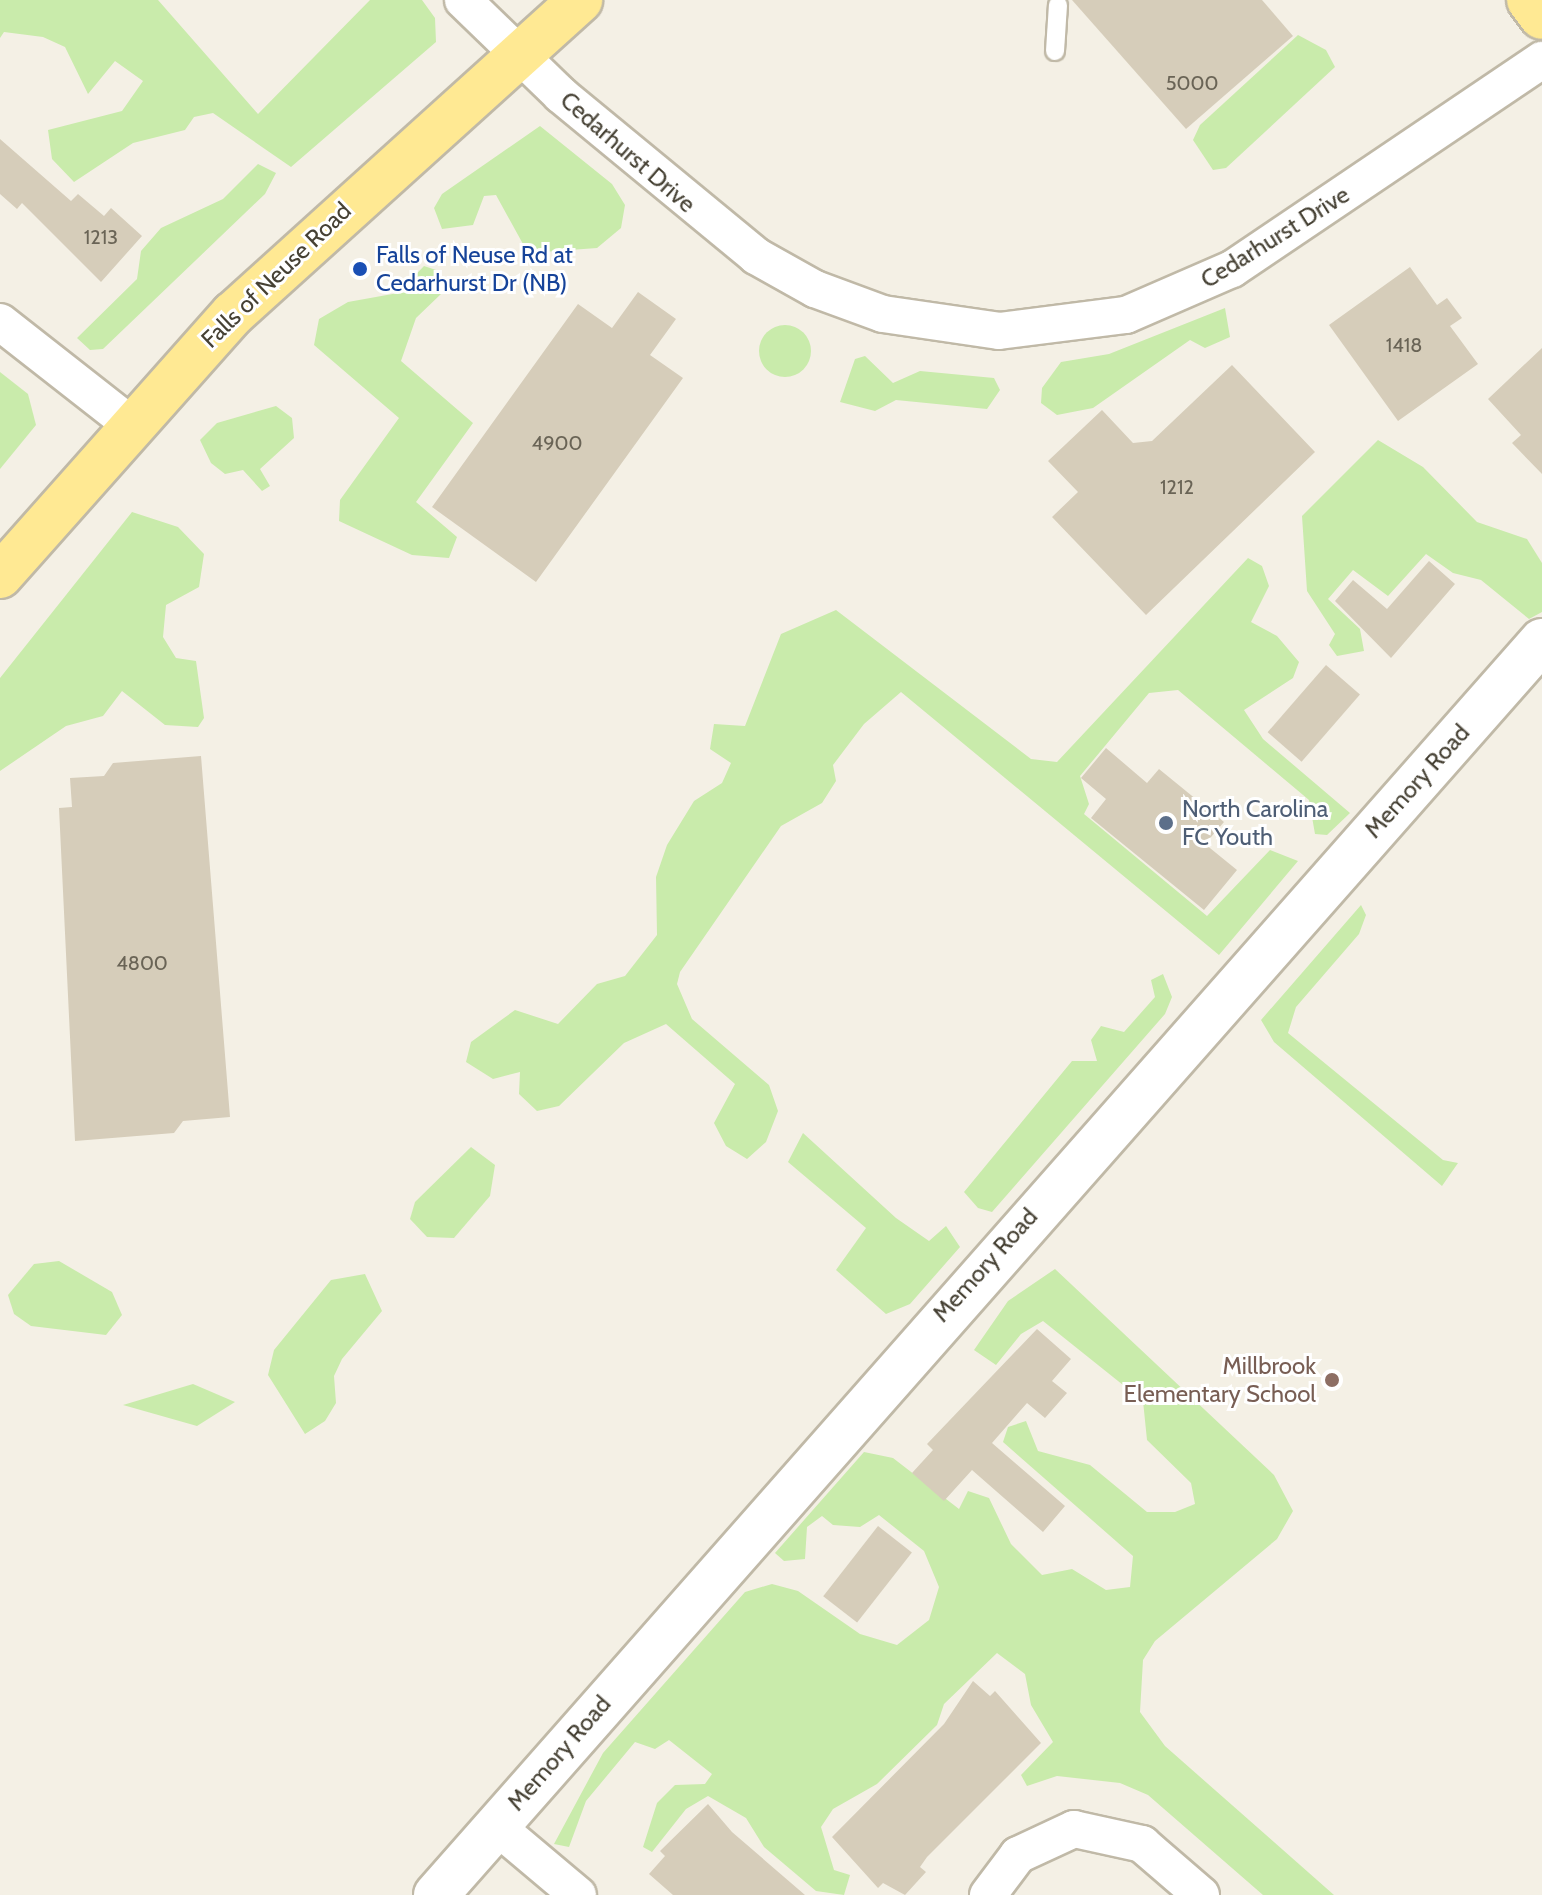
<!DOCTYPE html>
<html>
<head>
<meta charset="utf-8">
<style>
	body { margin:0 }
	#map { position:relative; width:1542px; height:1895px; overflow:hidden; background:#f4f0e5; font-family:Cabin,sans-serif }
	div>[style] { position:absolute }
	.green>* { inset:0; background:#c9ebab }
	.round { border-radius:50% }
	.building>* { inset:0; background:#d6cdba; transform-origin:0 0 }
	.roads { filter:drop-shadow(2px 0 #c0b9a7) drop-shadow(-2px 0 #c0b9a7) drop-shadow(0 2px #c0b9a7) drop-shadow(0 -2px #c0b9a7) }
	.service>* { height:18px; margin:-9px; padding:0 9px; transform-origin:9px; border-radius:9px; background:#fff }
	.minor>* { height:36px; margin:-18px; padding:0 18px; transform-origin:18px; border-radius:18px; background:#fff }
	.tertiary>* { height:44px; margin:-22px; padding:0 22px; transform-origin:22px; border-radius:22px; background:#fff }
	.primary>* { height:44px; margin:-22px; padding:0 22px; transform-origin:22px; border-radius:22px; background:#ffe993 }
	.dots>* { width:22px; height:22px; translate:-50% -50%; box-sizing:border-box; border:4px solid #fff; border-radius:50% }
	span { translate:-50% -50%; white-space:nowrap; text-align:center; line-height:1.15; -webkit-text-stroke:6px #fff; paint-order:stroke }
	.number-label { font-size:20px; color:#6a6456 }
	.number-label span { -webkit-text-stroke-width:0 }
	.street-label { font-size:24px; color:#464134 }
	.transit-label { font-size:24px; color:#164399 }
	.left { translate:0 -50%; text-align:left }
	.service-label { font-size:24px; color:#4e5e75 }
	.education-label { font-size:24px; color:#785e54 }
	.right { translate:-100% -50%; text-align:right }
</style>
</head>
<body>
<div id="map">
	<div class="green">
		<i style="clip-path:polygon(0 0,158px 0,258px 114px,370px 0,422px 0,435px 18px,436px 42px,291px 167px,213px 113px,194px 117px,185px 130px,133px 143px,74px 182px,52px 159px,48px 130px,122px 111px,143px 81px,115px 61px,88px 94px,65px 47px,43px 37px,4px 32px,0 38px)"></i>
		<i style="clip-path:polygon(1298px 35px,1326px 50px,1335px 67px,1226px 168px,1213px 170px,1193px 140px,1200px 125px)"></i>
		<i style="clip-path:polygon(540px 126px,612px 184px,625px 205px,621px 228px,597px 248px,543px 252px,523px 244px,496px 195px,484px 196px,473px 225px,442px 229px,434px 208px,442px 194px)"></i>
		<i style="clip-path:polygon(258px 164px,276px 173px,265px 194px,103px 349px,90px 350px,77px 338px,137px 279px,141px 251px,161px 228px,223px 199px)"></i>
		<i style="clip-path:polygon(424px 266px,436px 270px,441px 294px,416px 318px,401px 361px,473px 423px,416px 502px,457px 537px,449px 558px,412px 555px,339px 521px,340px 500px,399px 418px,314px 345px,319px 319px,348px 302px,398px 293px)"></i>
		<i style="clip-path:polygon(1225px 308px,1230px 337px,1205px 348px,1190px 340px,1093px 408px,1057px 415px,1041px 403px,1042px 388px,1061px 362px,1109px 354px)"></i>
		<i class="round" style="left:759px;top:325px;width:52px;height:52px"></i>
		<i style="clip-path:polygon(865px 356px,893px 383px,920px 371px,994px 378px,1000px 390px,987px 409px,896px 400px,875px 411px,840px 402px,855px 359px)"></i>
		<i style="clip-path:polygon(0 372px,28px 394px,36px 425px,0 469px)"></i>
		<i style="clip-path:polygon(276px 406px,292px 418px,294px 438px,260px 469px,270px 486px,262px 491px,243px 470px,225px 474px,211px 463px,200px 440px,217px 423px)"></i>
		<i style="clip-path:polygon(1378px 440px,1423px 467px,1477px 522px,1527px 539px,1542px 563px,1542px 612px,1529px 619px,1481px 580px,1453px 573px,1426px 554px,1388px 596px,1353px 570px,1328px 599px,1360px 629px,1364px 651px,1337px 656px,1329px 645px,1335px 634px,1307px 591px,1302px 516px)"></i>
		<i style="clip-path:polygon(132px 512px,178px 527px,204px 554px,199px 587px,166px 605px,163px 637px,176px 658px,196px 661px,204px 718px,198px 727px,165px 725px,122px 691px,103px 716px,66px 726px,0 771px,0 678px)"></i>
		<i style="clip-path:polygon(1248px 558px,1262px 566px,1269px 586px,1251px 622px,1277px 636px,1299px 662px,1293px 678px,1244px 710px,1263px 739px,1350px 813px,1327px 835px,1315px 834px,1309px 800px,1178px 690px,1149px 693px,1080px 776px,1089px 804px,1084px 814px,1207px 916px,1270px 850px,1298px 861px,1219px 955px,901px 692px,864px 724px,833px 765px,836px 781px,822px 803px,781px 826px,680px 972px,677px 984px,692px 1019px,769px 1085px,778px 1111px,766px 1142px,747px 1159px,726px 1146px,714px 1123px,735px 1084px,666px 1024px,624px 1043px,559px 1106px,537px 1111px,519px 1094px,520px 1072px,493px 1079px,466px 1062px,471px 1042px,515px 1010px,558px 1024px,597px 984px,625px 976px,657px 935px,656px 877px,667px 845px,694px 801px,722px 783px,731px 763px,710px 749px,714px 724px,745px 726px,781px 634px,836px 610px,1031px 759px,1057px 762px)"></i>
		<i style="clip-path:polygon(1361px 905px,1366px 915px,1359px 934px,1296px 1007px,1288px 1033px,1443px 1160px,1458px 1163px,1442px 1186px,1274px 1042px,1261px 1020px)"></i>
		<i style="clip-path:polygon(1163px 974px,1172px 997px,1165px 1014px,992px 1212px,978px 1208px,964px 1192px,1072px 1061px,1097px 1061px,1091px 1040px,1101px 1026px,1124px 1032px,1155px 997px,1151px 980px)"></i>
		<i style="clip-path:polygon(803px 1133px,896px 1218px,929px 1241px,946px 1226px,960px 1247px,910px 1304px,886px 1314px,836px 1270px,866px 1228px,788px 1162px)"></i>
		<i style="clip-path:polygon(471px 1147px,495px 1165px,490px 1196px,454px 1238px,427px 1237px,410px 1219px,415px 1202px)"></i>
		<i style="clip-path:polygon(59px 1261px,112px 1292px,122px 1315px,106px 1335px,31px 1326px,14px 1314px,8px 1295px,34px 1264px)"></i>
		<i style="clip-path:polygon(1055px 1269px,1274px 1475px,1293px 1511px,1277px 1539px,1155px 1641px,1143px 1660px,1140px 1712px,1165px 1746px,1334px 1895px,1263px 1895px,1148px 1795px,1120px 1783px,1057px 1776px,1027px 1786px,1021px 1775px,1053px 1742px,1031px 1705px,1025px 1674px,997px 1653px,944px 1704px,937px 1725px,877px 1784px,833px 1809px,821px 1827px,834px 1870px,850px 1875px,844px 1895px,816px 1891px,764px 1847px,746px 1818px,708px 1796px,686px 1809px,652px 1852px,643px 1847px,657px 1803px,675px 1785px,705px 1784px,712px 1774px,669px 1740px,655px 1749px,635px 1742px,586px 1801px,569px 1847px,554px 1844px,603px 1753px,745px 1592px,772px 1584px,798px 1591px,860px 1634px,897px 1645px,929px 1620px,939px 1587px,924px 1551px,879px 1515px,860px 1527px,833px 1525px,822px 1516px,807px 1527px,805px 1559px,784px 1561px,775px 1553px,864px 1452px,893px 1458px,959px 1509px,968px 1491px,989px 1498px,1011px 1544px,1042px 1575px,1072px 1569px,1106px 1590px,1130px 1587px,1133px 1556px,1003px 1442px,1008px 1427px,1026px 1421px,1038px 1451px,1090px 1465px,1147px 1512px,1175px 1512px,1195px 1504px,1191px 1483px,1147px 1440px,1143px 1401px,1043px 1321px,1021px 1334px,996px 1365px,974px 1350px,1008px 1301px)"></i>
		<i style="clip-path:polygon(365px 1274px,382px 1311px,342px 1359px,334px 1376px,336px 1403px,325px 1421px,305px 1434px,268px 1375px,274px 1350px,331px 1280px)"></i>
		<i style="clip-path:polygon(193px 1384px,235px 1402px,197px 1426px,123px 1405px)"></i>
	</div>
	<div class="building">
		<i style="clip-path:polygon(1072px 0,1262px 0,1293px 36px,1186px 129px)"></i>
		<i style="clip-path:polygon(0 139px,71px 201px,78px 194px,104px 216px,111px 208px,142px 236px,101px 282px,22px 203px,17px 209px,0 194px)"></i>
		<i style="clip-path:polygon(1410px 267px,1437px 305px,1447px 298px,1462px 318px,1450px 326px,1478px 364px,1398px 421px,1329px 325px)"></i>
		<i style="clip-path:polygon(638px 292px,676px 319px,650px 355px,683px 378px,536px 582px,432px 507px,578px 304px,612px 328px)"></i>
		<i style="clip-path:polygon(1542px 348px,1542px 474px,1512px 443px,1521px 435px,1488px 399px)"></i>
		<i style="clip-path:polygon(1232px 365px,1315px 452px,1146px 615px,1052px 517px,1078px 492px,1048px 461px,1102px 410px,1133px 443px,1152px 441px)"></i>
		<i style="clip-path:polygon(1429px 561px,1455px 584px,1391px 658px,1335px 601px,1353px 580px,1387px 609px)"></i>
		<i style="left:1326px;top:665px;width:45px;height:89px;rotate:41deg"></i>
		<i style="clip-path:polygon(1106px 748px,1147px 783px,1159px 769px,1224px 822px,1205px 844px,1237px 870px,1204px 910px,1091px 818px,1106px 799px,1081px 778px)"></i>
		<i style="clip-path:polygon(201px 756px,230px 1117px,183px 1121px,174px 1133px,75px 1141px,59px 808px,72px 807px,70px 778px,104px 776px,113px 763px)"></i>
		<i style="clip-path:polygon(1037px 1329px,1071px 1359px,1052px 1381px,1067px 1393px,1045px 1418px,1027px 1403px,992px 1443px,1065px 1506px,1043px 1532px,972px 1470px,944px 1501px,912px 1473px,933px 1450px,927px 1444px)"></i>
		<i style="left:878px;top:1526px;width:43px;height:89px;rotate:38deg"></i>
		<i style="clip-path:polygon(973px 1681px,990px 1696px,995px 1691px,1041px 1743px,927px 1857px,920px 1867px,926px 1872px,905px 1895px,883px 1883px,878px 1888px,832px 1837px,944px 1724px)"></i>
		<i style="clip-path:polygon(708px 1804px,732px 1832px,805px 1895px,673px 1895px,649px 1874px,665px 1856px,660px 1851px)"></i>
	</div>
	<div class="roads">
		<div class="service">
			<i style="left:1055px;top:51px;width:46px;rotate:-86.3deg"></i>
		</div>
		<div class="minor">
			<i style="left:463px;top:0;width:136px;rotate:44.1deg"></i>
			<i style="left:561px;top:95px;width:253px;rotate:39.5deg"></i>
			<i style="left:756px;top:256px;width:68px;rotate:29.2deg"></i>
			<i style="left:815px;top:289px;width:72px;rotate:20.2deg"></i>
			<i style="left:883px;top:314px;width:117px;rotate:8.3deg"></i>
			<i style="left:999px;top:331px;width:128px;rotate:-7.2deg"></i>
			<i style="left:1126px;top:315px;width:116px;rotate:-23.5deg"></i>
			<i style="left:1232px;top:269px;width:374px;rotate:-34deg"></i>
			<i style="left:0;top:322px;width:164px;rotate:38.1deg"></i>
			<i style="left:496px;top:1826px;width:107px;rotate:40.1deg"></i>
			<i style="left:988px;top:1895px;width:50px;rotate:-53.1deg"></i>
			<i style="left:1018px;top:1855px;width:62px;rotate:-24.9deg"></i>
			<i style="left:1074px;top:1829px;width:70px;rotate:12.4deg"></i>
			<i style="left:1142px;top:1844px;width:78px;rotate:40.8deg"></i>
		</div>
		<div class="tertiary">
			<i style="left:436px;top:1895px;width:1672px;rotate:-48.59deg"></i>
		</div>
		<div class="primary">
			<i style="left:1529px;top:0;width:21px;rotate:53deg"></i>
			<i style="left:0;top:576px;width:351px;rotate:-48.4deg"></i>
			<i style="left:233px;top:314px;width:468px;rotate:-42.1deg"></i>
		</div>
	</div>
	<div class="dots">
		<i style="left:360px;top:269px;background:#1a4fb4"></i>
		<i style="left:1166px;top:823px;background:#5c6f8a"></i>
		<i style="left:1332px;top:1380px;background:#8d6e63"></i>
	</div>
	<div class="number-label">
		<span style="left:1192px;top:83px">5000</span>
		<span style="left:101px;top:237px">1213</span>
		<span style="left:1404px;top:345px">1418</span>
		<span style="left:557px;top:443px">4900</span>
		<span style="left:1177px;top:487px">1212</span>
		<span style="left:142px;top:963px">4800</span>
	</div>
	<div class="street-label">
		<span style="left:628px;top:152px;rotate:41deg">Cedarhurst Drive</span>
		<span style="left:1275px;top:237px;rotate:-32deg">Cedarhurst Drive</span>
		<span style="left:276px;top:275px;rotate:-44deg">Falls of Neuse Road</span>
		<span style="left:1417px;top:781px;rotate:-48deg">Memory Road</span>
		<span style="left:985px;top:1265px;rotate:-48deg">Memory Road</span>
		<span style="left:559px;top:1753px;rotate:-49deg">Memory Road</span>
	</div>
	<div class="transit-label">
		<span class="left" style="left:376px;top:269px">Falls of Neuse Rd at<br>Cedarhurst Dr (NB)</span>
	</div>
	<div class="service-label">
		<span class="left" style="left:1182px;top:823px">North Carolina<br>FC Youth</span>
	</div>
	<div class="education-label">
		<span class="right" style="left:1316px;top:1380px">Millbrook<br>Elementary School</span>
	</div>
</div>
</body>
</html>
